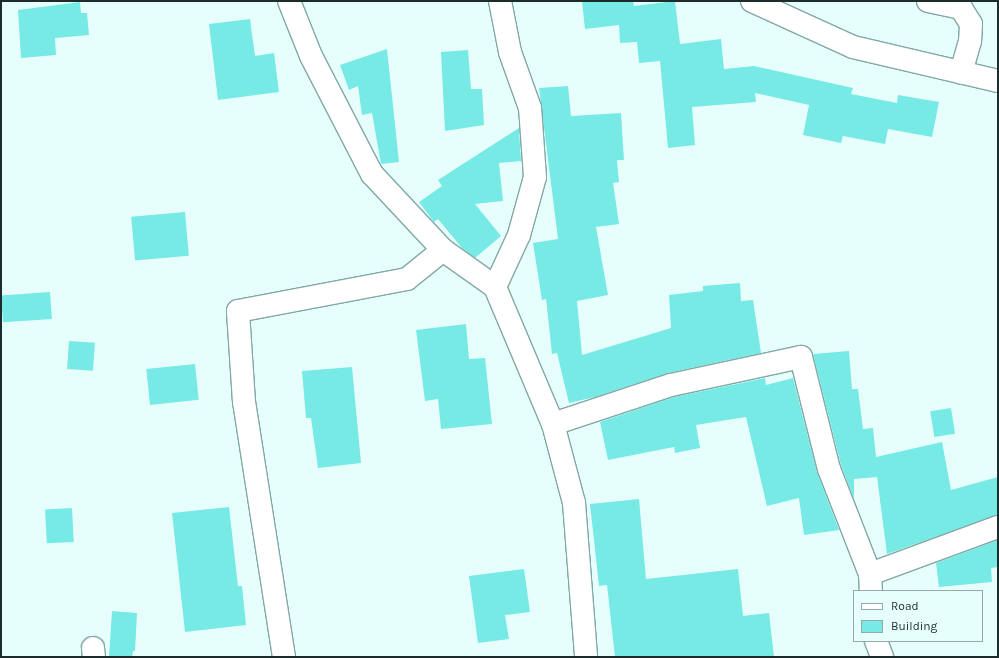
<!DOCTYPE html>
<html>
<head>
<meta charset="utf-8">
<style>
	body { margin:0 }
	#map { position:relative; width:999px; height:658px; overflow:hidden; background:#e6fffd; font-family:Karla,sans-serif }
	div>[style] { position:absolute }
	.building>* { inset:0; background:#77eae6; transform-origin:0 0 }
	.roads { filter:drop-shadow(1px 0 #81a8a6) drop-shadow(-1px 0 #81a8a6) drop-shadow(0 1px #81a8a6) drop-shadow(0 -1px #81a8a6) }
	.minor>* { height:22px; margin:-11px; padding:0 11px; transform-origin:11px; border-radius:11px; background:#fff }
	span { translate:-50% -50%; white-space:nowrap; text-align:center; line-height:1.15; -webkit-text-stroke:3.5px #e6fffd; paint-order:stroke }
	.frame { position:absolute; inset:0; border:2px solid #1c2c2b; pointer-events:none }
	.legend { position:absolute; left:853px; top:590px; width:130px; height:52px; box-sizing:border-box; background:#e6fffd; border:1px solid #95aba9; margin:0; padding:5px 7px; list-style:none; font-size:12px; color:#1c2c2b }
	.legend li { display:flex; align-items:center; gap:8px; height:20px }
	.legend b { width:20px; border:1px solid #95aba9 }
</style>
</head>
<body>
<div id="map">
	<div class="building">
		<i style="clip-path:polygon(582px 1px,633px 1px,634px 6px,675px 1px,680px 44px,721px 39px,724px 69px,754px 66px,853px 88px,851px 94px,897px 103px,898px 95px,939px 102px,932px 137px,888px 129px,885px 144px,843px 136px,841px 143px,803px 135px,809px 105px,755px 93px,756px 102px,692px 107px,695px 145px,668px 148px,660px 61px,639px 63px,637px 42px,620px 43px,619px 25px,585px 29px)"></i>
		<i style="clip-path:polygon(80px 2px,81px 13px,87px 13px,89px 35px,55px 38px,56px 55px,21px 58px,18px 10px)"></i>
		<i style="clip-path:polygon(250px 19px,255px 56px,274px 53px,279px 92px,218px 100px,209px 24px)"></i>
		<i style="clip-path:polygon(387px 49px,399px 162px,381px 164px,372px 113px,362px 115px,358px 86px,349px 90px,340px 65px)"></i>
		<i style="clip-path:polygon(468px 50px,471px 89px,482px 89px,484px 125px,445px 131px,441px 52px)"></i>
		<i style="clip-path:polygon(568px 86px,571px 116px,621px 113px,624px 160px,617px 160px,619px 182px,613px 183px,619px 224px,596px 227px,608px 295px,577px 301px,582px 355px,671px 328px,669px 295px,703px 291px,703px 286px,740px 283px,741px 301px,753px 300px,761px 353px,668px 373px,595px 397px,569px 403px,557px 353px,552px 354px,546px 299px,542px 300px,533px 243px,558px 239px,539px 88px)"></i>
		<i style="clip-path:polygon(519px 128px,521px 161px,499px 163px,503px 201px,475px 204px,501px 236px,475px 258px,462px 248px,438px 219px,434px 222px,419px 202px,442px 186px,438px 180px)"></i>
		<i style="left:185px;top:212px;width:44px;height:54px;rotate:85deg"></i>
		<i style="left:50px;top:292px;width:27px;height:49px;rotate:86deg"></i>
		<i style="clip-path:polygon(466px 324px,469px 359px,485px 358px,492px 424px,441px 429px,438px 399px,425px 401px,416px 330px)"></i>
		<i style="left:69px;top:341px;width:26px;height:28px;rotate:4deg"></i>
		<i style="clip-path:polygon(849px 351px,852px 389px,858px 389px,863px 429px,873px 428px,876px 457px,942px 442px,951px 490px,998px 477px,998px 515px,887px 554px,877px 477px,854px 479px,854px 499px,841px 465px,813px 354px)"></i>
		<i style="left:195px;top:364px;width:36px;height:49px;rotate:84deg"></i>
		<i style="clip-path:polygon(352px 367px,361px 463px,318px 468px,311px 418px,306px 418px,302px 371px)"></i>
		<i style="clip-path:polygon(765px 378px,766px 385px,793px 378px,817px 472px,839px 530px,804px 535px,799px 498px,767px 506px,746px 417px,696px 425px,700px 448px,675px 453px,674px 447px,608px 460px,600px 422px,674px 397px)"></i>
		<i style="left:951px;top:408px;width:26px;height:21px;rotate:81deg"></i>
		<i style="clip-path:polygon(639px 499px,646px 579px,738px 569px,743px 616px,769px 613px,774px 657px,615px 657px,607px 585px,599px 586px,590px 504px)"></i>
		<i style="clip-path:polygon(229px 507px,238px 586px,242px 586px,246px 625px,185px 632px,172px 513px)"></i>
		<i style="left:72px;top:508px;width:34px;height:27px;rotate:87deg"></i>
		<i style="clip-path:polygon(998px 540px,998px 567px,991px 568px,992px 582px,939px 587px,936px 563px)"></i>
		<i style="clip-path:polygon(524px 569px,530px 612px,505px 615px,509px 639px,478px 643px,469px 576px)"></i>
		<i style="clip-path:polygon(112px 611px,137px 613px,135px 651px,133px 651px,132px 657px,109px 657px)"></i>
	</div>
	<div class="roads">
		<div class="minor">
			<i style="left:289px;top:1px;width:59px;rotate:68.2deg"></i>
			<i style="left:311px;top:56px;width:133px;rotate:62.7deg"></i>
			<i style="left:372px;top:174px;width:104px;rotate:46.9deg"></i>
			<i style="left:443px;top:250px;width:64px;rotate:35.4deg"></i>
			<i style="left:495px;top:287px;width:149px;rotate:67.1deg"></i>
			<i style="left:553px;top:424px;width:82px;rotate:75.1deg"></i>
			<i style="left:574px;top:503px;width:154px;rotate:85.5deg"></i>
			<i style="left:752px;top:1px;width:111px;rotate:24.5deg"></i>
			<i style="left:853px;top:47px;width:149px;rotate:13.2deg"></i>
			<i style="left:928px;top:1px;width:34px;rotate:12deg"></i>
			<i style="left:961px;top:8px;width:19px;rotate:58deg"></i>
			<i style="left:971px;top:24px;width:17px;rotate:93deg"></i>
			<i style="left:970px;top:41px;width:33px;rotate:106deg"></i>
			<i style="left:495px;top:287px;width:57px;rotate:-65.2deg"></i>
			<i style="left:519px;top:235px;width:60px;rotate:-74.6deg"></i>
			<i style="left:535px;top:177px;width:69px;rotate:-94.1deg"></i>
			<i style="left:530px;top:108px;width:59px;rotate:-109.7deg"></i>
			<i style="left:510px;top:52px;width:52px;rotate:-101.1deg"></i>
			<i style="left:553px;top:424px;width:124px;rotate:-18.3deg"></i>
			<i style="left:671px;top:385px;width:133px;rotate:-12.2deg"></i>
			<i style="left:801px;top:357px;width:115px;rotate:76deg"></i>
			<i style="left:829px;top:469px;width:113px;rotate:68.7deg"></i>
			<i style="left:870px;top:574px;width:17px;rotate:87deg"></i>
			<i style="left:870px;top:574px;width:136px;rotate:-20.2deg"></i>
			<i style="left:876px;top:641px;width:17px;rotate:69deg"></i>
			<i style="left:93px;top:648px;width:9px;rotate:84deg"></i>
			<i style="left:284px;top:657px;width:258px;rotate:-98.9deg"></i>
			<i style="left:244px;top:402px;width:91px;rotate:-93.8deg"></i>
			<i style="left:238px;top:311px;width:172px;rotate:-10.7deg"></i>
			<i style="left:407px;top:279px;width:46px;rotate:-38.9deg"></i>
		</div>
	</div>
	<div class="frame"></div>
	<ul class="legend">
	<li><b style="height:5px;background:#fff"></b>Road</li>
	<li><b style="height:11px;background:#77eae6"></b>Building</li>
	</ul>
</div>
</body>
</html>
